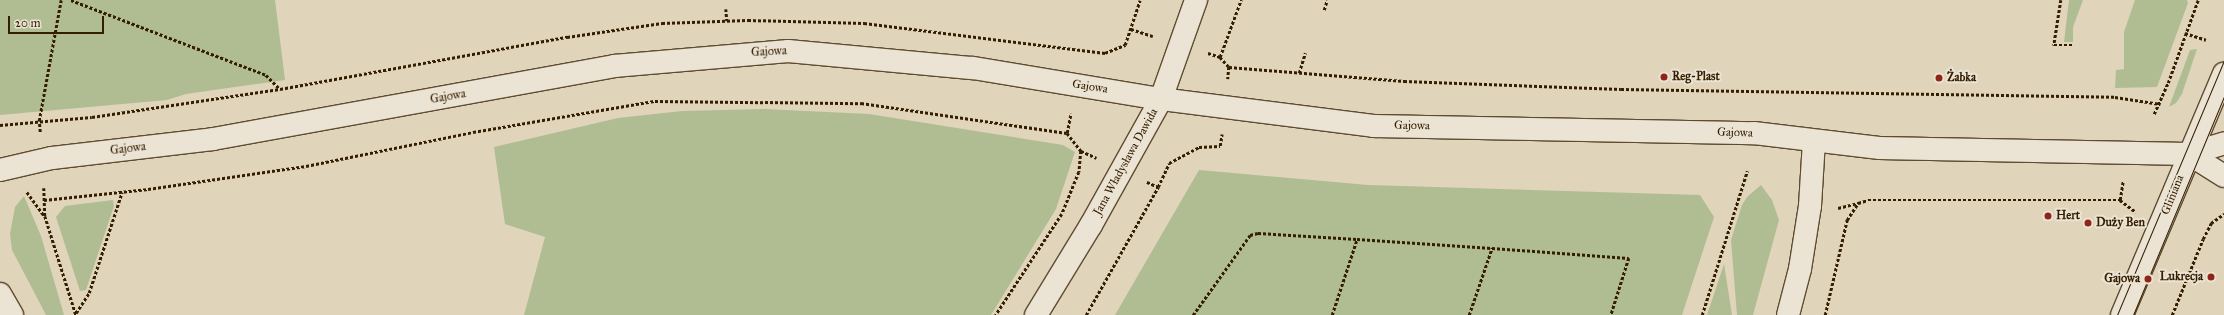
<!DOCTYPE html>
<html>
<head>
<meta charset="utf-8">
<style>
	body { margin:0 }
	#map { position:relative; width:2224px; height:315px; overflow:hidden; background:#e0d4bb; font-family:"IM FELL Great Primer",serif }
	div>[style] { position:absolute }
	.green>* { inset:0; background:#b0bd92 }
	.path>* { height:2.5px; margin-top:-1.25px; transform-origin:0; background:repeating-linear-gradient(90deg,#341e00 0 3px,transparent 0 5px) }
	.roads { filter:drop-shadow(1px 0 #5f4c2f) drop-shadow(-1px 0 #5f4c2f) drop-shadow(0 1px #5f4c2f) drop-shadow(0 -1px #5f4c2f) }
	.minor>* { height:22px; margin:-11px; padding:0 11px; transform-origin:11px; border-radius:11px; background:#ebe3d3 }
	.secondary>* { height:22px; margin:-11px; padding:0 11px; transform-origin:11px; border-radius:11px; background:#ebe3d3 }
	.tram>* { height:1px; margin:-0.5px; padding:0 0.5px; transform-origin:0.5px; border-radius:0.5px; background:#341e00 }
	.dots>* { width:11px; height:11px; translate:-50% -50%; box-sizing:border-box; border:2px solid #ebe3d3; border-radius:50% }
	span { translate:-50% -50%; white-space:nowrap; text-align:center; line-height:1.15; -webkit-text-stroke:4px #ebe3d3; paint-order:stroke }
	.street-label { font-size:12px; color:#341e00 }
	.poi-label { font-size:12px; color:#341e00; font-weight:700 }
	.left { translate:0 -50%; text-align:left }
	.right { translate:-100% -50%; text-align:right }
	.scale { position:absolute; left:8px; top:16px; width:96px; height:18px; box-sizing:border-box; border:2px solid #341e00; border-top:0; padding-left:5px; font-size:12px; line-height:14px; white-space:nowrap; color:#341e00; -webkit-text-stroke:3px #ebe3d3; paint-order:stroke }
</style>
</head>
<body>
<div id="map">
	<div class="green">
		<i style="clip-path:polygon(0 0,275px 0,285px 80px,186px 94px,167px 100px,0 115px)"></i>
		<i style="clip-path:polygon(2069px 0,2083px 0,2073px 27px,2073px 42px,2064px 42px)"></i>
		<i style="clip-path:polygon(2135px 0,2187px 0,2188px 3px,2157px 87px,2115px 88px,2116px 70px,2124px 69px,2124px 32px)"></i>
		<i style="clip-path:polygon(2197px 49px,2182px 94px,2176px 103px,2169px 107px,2190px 50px)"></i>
		<i style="clip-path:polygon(765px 109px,869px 114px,1063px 145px,1075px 152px,1056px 209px,991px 315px,524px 315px,545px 237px,505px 224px,494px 147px,618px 118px,682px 111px)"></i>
		<i style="clip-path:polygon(1199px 170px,1368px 185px,1700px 195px,1714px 217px,1682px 315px,1115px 315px)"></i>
		<i style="clip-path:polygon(1761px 185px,1772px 200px,1779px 220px,1753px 315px,1737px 315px,1731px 240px,1742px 205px,1747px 197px)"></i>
		<i style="clip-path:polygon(24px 196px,41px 236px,64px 315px,46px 315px,12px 250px,10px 234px,13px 218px,15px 207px)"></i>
		<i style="clip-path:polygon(113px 200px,114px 206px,86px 290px,80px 291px,56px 217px,65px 206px)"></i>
		<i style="clip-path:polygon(1724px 264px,1732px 315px,1707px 315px)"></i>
	</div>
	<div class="path">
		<i style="left:71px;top:0;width:209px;rotate:21deg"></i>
		<i style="left:266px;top:75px;width:20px;rotate:45deg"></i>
		<i style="left:2061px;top:0;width:46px;rotate:98.8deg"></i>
		<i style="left:2054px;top:45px;width:19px"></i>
		<i style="left:726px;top:9px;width:12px;rotate:85deg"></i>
		<i style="left:1324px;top:10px;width:10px;rotate:-73deg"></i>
		<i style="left:1131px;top:29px;width:23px;rotate:18deg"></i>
		<i style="left:2185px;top:33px;width:22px;rotate:18deg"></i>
		<i style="left:1208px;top:53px;width:13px;rotate:18deg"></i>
		<i style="left:1220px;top:57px;width:13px;rotate:48deg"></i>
		<i style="left:1229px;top:67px;width:12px;rotate:95deg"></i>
		<i style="left:1220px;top:57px;width:61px;rotate:-69.8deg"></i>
		<i style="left:1229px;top:67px;width:176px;rotate:4.6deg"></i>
		<i style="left:1404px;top:81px;width:217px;rotate:2.1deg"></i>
		<i style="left:1621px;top:89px;width:494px;rotate:0.9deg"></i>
		<i style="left:2115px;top:97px;width:46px;rotate:8.8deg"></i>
		<i style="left:1299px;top:73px;width:21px;rotate:-73deg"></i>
		<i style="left:2154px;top:114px;width:34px;rotate:-66deg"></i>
		<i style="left:2168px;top:83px;width:88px;rotate:-70.1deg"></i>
		<i style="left:0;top:125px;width:92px;rotate:-5deg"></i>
		<i style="left:92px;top:117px;width:190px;rotate:-8.5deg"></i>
		<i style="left:280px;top:89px;width:292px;rotate:-10.3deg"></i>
		<i style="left:567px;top:37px;width:96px;rotate:-8.4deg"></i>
		<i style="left:662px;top:23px;width:86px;rotate:-2deg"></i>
		<i style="left:748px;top:20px;width:116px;rotate:1.5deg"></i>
		<i style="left:864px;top:23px;width:243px;rotate:7.1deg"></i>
		<i style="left:1105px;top:53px;width:22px;rotate:-22deg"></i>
		<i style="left:1125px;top:45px;width:47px;rotate:-71.6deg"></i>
		<i style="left:40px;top:132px;width:11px;rotate:-95deg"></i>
		<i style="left:39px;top:121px;width:123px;rotate:-79.7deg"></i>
		<i style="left:1067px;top:133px;width:20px;rotate:-79deg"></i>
		<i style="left:1081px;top:151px;width:17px;rotate:24deg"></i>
		<i style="left:1147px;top:182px;width:12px;rotate:24deg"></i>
		<i style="left:1158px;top:187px;width:26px;rotate:-65deg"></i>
		<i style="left:1169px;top:163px;width:34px;rotate:-28deg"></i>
		<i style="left:1199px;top:147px;width:21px;rotate:-3deg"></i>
		<i style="left:1220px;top:146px;width:12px;rotate:-81deg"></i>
		<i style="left:44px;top:188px;width:28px;rotate:88deg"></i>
		<i style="left:45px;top:216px;width:104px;rotate:72.6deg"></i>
		<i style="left:27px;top:192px;width:29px;rotate:54deg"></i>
		<i style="left:44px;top:200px;width:105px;rotate:-6deg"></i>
		<i style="left:148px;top:189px;width:160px;rotate:-8.3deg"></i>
		<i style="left:306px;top:166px;width:170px;rotate:-11.5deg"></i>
		<i style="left:473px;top:132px;width:185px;rotate:-9.7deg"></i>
		<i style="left:655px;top:101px;width:206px;rotate:0.6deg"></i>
		<i style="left:861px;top:103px;width:208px;rotate:8.3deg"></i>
		<i style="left:1067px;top:133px;width:23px;rotate:52deg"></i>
		<i style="left:1081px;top:151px;width:21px;rotate:95deg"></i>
		<i style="left:1079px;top:172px;width:45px;rotate:112deg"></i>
		<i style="left:1062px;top:214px;width:121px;rotate:123.2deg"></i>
		<i style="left:2120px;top:200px;width:20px;rotate:37deg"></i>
		<i style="left:1838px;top:208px;width:21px;rotate:-14deg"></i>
		<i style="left:76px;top:313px;width:24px;rotate:-57deg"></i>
		<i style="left:89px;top:293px;width:106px;rotate:-71.9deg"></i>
		<i style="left:1086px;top:315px;width:147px;rotate:-60.6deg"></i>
		<i style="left:1193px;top:315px;width:98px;rotate:-54.5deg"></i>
		<i style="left:1250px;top:235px;width:8px;rotate:-14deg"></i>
		<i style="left:1258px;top:233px;width:99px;rotate:3.5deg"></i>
		<i style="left:1332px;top:315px;width:80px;rotate:-71.8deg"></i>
		<i style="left:1357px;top:239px;width:135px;rotate:3.8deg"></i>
		<i style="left:1469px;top:315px;width:71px;rotate:-71.1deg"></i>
		<i style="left:1492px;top:248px;width:137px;rotate:4.2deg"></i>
		<i style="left:1629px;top:258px;width:60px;rotate:107.5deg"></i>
		<i style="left:1702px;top:315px;width:151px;rotate:-72.6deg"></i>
		<i style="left:1825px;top:315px;width:98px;rotate:-77deg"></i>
		<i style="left:1847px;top:220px;width:20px;rotate:-57deg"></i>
		<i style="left:1858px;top:203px;width:10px;rotate:-17deg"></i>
		<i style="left:1868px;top:200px;width:252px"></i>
		<i style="left:2120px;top:200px;width:19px;rotate:-81deg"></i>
		<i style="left:2172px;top:315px;width:82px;rotate:-67.8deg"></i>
		<i style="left:2203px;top:239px;width:18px;rotate:-63deg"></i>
		<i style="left:2211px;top:223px;width:16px;rotate:-35deg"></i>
	</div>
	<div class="roads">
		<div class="minor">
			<i style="left:2189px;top:154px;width:41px;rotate:32.2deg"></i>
			<i style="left:0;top:170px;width:53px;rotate:-13deg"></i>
			<i style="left:52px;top:158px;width:162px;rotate:-6.7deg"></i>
			<i style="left:213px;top:139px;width:408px;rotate:-10.3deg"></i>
			<i style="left:614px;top:66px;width:175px;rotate:-4.9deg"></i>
			<i style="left:788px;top:51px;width:186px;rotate:5.3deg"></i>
			<i style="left:973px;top:68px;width:191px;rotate:9.4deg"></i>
			<i style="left:1161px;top:99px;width:215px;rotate:7.2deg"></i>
			<i style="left:1374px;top:126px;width:380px;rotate:1.1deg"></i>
			<i style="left:1754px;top:133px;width:126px;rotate:6.8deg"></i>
			<i style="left:1879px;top:148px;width:310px;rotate:1.1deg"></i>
			<i style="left:2189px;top:154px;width:37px;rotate:-17deg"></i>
			<i style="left:1036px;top:315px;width:105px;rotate:-58.6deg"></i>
			<i style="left:1091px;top:225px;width:144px;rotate:-60.9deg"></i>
			<i style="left:1161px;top:99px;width:105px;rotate:-70.5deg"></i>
			<i style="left:1788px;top:315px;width:48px;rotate:-75.4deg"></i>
			<i style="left:1800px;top:269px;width:64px;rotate:-81deg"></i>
			<i style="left:1810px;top:206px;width:65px;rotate:-86.5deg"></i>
			<i style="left:2122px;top:315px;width:262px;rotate:-67.1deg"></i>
		</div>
		<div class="secondary">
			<i style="left:0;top:294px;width:24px;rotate:60deg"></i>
		</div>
	</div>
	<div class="tram">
		<i style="left:2117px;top:315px;width:276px;rotate:-67.2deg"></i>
		<i style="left:2133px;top:315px;width:237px;rotate:-67.4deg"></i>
	</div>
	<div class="dots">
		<i style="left:1664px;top:77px;background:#8f2418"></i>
		<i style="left:1939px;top:78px;background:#8f2418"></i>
		<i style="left:2048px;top:216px;background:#8f2418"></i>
		<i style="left:2088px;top:223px;background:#8f2418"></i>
		<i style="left:2211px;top:277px;background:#8f2418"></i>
		<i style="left:2148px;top:279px;background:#8f2418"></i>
	</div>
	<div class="street-label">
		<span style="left:769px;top:52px;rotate:-3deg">Gajowa</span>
		<span style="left:1090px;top:87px;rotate:9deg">Gajowa</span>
		<span style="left:448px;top:97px;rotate:-10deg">Gajowa</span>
		<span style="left:1412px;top:126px;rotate:1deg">Gajowa</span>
		<span style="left:1735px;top:133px;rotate:2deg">Gajowa</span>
		<span style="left:128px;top:149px;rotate:-7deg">Gajowa</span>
		<span style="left:1126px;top:162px;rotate:-61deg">Jana Władysława Dawida</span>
		<span style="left:2173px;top:195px;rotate:-68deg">Gliniana</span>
	</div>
	<div class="poi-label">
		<span class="left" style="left:1672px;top:77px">Reg-Plast</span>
		<span class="left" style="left:1947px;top:78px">Żabka</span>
		<span class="left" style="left:2056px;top:216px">Hert</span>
		<span class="left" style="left:2096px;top:223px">Duży Ben</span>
		<span class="right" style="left:2203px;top:277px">Lukrecja</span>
		<span class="right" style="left:2140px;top:279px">Gajowa</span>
	</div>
	<div class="scale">20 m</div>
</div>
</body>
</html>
